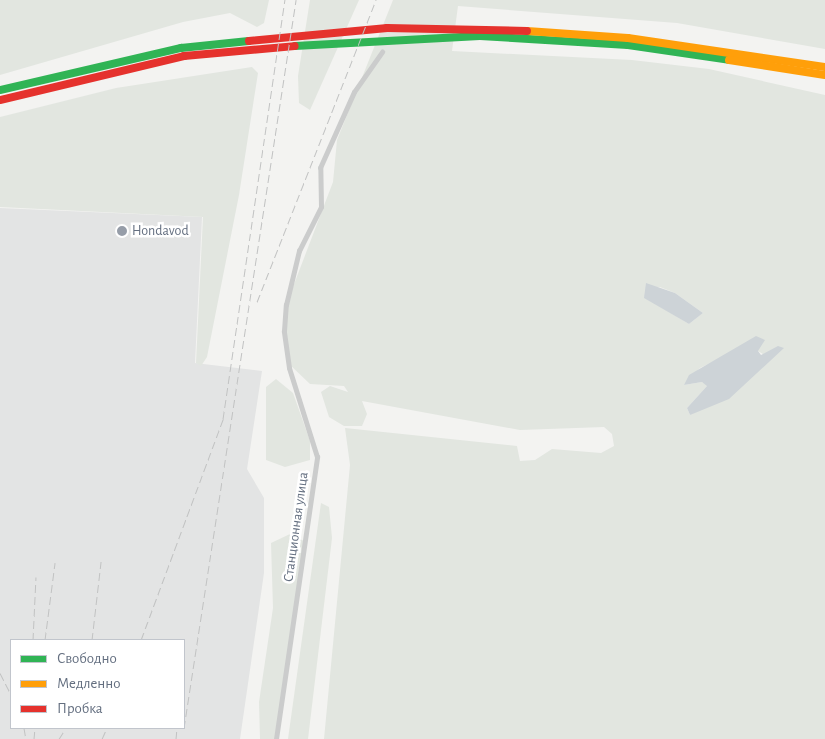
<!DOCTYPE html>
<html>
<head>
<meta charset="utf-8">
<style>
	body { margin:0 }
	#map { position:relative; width:825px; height:739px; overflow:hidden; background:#f3f3f1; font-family:"Alegreya Sans",sans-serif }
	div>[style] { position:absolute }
	.built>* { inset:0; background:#e3e4e4 }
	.green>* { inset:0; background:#e2e6e0 }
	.water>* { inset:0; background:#cdd3d7 }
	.street>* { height:4.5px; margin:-2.25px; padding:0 2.25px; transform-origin:2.25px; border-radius:2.25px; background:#cbcccc }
	.fast>* { height:8px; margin:-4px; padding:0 4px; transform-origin:4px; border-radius:4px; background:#30b455 }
	.slow>* { height:8px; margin:-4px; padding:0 4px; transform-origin:4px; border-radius:4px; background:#ff9f0a }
	.jam>* { height:8px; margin:-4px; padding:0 4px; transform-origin:4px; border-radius:4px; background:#e5322d }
	.rail>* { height:1px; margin-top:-0.5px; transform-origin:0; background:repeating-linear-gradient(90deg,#c1c2c2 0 8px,transparent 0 12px) }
	.dots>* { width:14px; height:14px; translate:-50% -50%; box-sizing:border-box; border:2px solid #fff; border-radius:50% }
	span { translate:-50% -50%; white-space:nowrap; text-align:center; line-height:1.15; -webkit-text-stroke:5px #fff; paint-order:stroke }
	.poi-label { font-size:14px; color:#646f80 }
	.left { translate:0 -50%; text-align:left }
	.street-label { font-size:14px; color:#646f80 }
	.legend { position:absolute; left:10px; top:639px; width:175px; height:90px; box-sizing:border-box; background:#fff; border:1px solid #c1c5cc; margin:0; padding:6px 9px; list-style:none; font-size:15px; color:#646f80 }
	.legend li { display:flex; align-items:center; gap:10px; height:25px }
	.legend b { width:25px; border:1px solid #c1c5cc }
</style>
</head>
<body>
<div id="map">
	<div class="built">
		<i style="clip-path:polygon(evenodd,0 208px,202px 217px,195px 363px,262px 371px,247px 469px,264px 498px,264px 573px,240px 739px,0 739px,0 208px,11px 640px,184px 640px,184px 728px,11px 728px,11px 640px)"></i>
	</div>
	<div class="green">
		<i style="clip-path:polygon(0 0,269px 0,264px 23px,257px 27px,230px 13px,183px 22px,0 75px)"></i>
		<i style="clip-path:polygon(310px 0,359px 0,310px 110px,299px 103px,298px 76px)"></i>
		<i style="clip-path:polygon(evenodd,393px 0,825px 0,825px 49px,677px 23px,458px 6px,452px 51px,632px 60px,709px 69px,825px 95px,825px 739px,324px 739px,350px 465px,345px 428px,517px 446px,520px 461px,535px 460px,552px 449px,601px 453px,614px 446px,612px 434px,604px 427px,520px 430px,362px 401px,367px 414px,362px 426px,344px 426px,329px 417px,321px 392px,330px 386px,348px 392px,344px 386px,310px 384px,288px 363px,284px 335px,288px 300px,333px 182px,337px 140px,393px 0,660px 287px,675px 293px,703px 313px,689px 324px,646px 298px,652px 288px,660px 287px,393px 0,778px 346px,690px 415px,687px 408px,708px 385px,702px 382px,684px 385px,700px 368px,733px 352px,758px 351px,766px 356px,778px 346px)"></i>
		<i style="clip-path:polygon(252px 67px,258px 73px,239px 195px,207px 357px,201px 366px,196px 363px,203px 217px,0 207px,0 117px,116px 88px)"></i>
		<i style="clip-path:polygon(276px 379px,293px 393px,310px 441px,310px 460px,285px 467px,266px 460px,266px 387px)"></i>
		<i style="clip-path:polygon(321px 503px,329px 507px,332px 538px,308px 739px,288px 739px)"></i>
		<i style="clip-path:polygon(290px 534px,304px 541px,275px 739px,260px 739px,259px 702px,273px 608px,271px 543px)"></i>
	</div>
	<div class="water">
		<i style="clip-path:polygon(646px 283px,675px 293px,703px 313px,689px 324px,644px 298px)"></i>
		<i style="clip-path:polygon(756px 336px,765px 340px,758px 351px,761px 355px,778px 346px,784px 348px,729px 399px,690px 415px,687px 408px,707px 386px,702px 382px,684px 385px,689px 375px)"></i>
	</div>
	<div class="street">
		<i style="left:276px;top:739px;width:285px;rotate:-81.7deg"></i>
		<i style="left:317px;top:457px;width:93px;rotate:-107.5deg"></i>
		<i style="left:289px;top:368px;width:37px;rotate:-98deg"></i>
		<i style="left:284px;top:331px;width:26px;rotate:-86deg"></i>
		<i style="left:286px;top:305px;width:56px;rotate:-76.5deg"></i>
		<i style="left:299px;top:251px;width:49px;rotate:-63.4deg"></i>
		<i style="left:321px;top:207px;width:39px;rotate:-91deg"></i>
		<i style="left:320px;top:168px;width:83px;rotate:-65.9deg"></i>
		<i style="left:354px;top:92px;width:49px;rotate:-55deg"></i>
	</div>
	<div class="fast">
		<i style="left:295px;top:46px;width:185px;rotate:-3.1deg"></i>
		<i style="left:480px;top:36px;width:148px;rotate:3.5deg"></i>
		<i style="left:628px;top:45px;width:102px;rotate:8.4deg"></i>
		<i style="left:0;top:90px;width:186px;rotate:-13.1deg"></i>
		<i style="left:181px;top:48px;width:68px;rotate:-5.9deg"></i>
	</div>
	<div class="slow">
		<i style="left:527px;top:31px;width:101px;rotate:4deg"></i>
		<i style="left:628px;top:38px;width:199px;rotate:8.4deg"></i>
		<i style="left:729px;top:60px;width:97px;rotate:8.9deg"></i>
	</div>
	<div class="jam">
		<i style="left:249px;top:41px;width:139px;rotate:-5.4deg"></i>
		<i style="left:387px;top:28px;width:140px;rotate:1.2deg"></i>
		<i style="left:0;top:100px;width:189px;rotate:-13.4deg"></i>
		<i style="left:184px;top:56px;width:111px;rotate:-5.1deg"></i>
	</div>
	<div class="rail">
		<i style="left:257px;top:302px;width:325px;rotate:-68.5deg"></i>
		<i style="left:33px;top:640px;width:63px;rotate:-87.3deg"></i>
		<i style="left:45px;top:640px;width:78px;rotate:-82.6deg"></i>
		<i style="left:92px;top:640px;width:79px;rotate:-83.4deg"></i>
		<i style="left:141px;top:640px;width:236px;rotate:-69.6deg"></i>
		<i style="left:223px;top:419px;width:424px;rotate:-81.6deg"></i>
		<i style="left:0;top:673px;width:25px;rotate:63deg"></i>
		<i style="left:24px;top:728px;width:11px;rotate:80deg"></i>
		<i style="left:184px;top:728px;width:737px;rotate:-81.25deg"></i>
		<i style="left:34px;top:739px;width:11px;rotate:-85deg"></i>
		<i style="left:59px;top:739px;width:13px;rotate:-58deg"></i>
		<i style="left:102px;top:739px;width:12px;rotate:-66deg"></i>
		<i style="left:176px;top:739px;width:11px;rotate:-85deg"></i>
	</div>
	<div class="dots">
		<i style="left:122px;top:231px;background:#969da8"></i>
	</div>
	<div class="poi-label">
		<span class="left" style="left:132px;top:231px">Hondavod</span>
	</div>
	<div class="street-label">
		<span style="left:296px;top:527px;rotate:-82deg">Станционная улица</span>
	</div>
	<ul class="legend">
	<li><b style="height:6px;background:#30b455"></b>Свободно</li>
	<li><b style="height:6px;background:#ff9f0a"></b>Медленно</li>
	<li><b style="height:6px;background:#e5322d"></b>Пробка</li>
	</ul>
</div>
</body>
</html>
